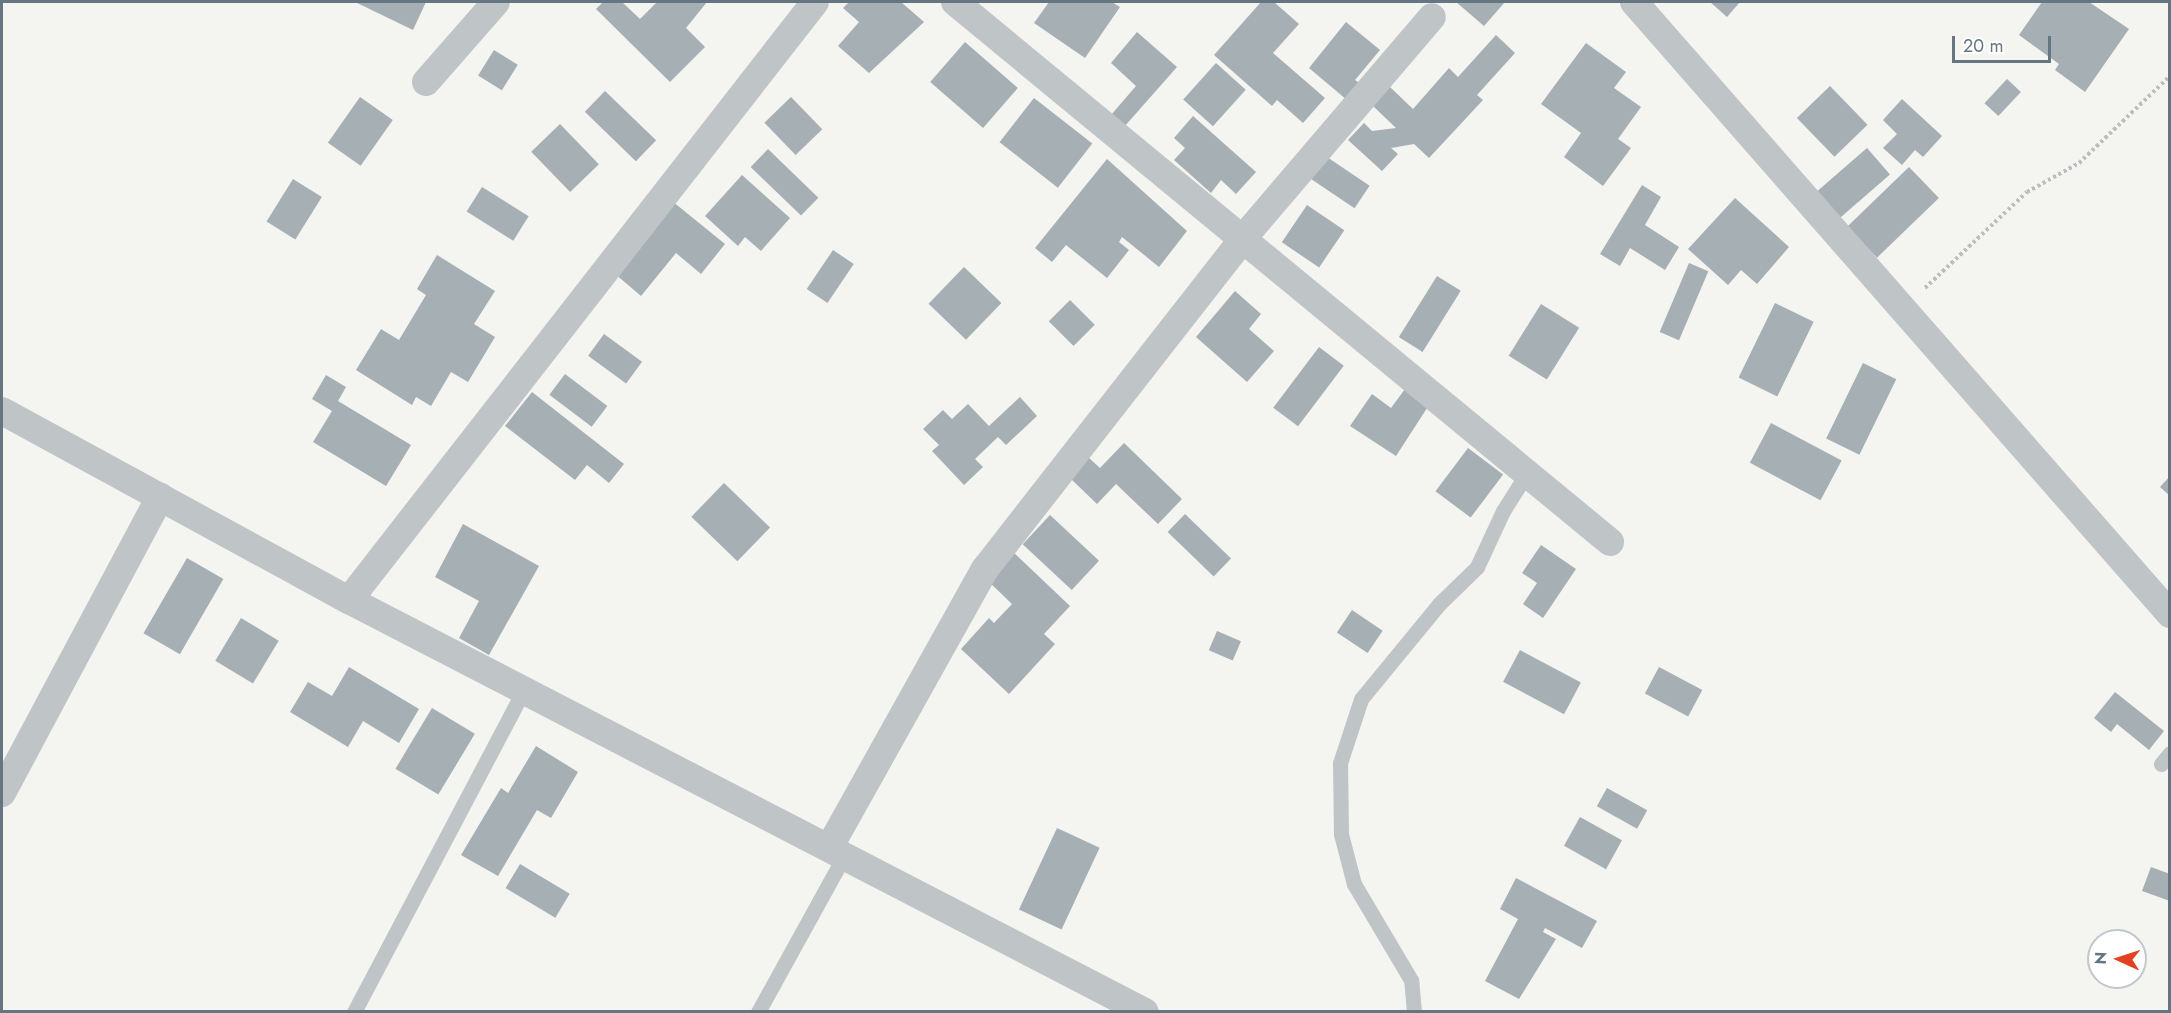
<!DOCTYPE html>
<html>
<head>
<meta charset="utf-8">
<style>
	body { margin:0 }
	#map { position:relative; width:2171px; height:1013px; overflow:hidden; background:#f4f4f0; font-family:Jost,sans-serif }
	div>[style] { position:absolute }
	.building>* { inset:0; background:#a6afb3; transform-origin:0 0 }
	.path>* { height:4px; margin-top:-2px; transform-origin:0; background:repeating-linear-gradient(90deg,#bbbdbf 0 3px,transparent 0 6px) }
	.lane>* { height:15px; margin:-7.5px; padding:0 7.5px; transform-origin:7.5px; border-radius:7.5px; background:#bfc4c6 }
	.street>* { height:28px; margin:-14px; padding:0 14px; transform-origin:14px; border-radius:14px; background:#bfc4c6 }
	span { translate:-50% -50%; white-space:nowrap; text-align:center; line-height:1.15; -webkit-text-stroke:6px #fff; paint-order:stroke }
	.frame { position:absolute; inset:0; border:3px solid #637681; pointer-events:none }
	.north { position:absolute; left:2087px; top:929px; width:60px; height:60px; box-sizing:border-box; background:#fff; border:2px solid #c1c8cd; border-radius:50%; rotate:273deg; font-size:16px; font-weight:700; line-height:24px; text-align:center; color:#637681 }
	.north::after { content:''; display:block; margin:auto; width:21px; height:27px; background:#e24222; clip-path:polygon(50% 0,100% 100%,50% 72%,0 100%) }
	.scale { position:absolute; left:1952px; top:36px; width:99px; height:27px; box-sizing:border-box; border:3px solid #637681; border-top:0; padding-left:8px; font-size:18px; line-height:21px; white-space:nowrap; color:#637681; -webkit-text-stroke:4px #fff; paint-order:stroke }
</style>
</head>
<body>
<div id="map">
	<div class="building">
		<i style="clip-path:polygon(355px 2px,426px 2px,413px 30px)"></i>
		<i style="clip-path:polygon(603px 2px,622px 2px,640px 19px,657px 2px,707px 2px,686px 28px,705px 47px,670px 82px,596px 9px)"></i>
		<i style="clip-path:polygon(849px 2px,901px 2px,924px 22px,869px 73px,838px 46px,859px 22px,843px 8px)"></i>
		<i style="clip-path:polygon(1049px 2px,1112px 2px,1120px 7px,1085px 58px,1034px 23px)"></i>
		<i style="clip-path:polygon(1261px 2px,1274px 2px,1299px 24px,1273px 53px,1325px 98px,1303px 123px,1277px 100px,1272px 106px,1214px 55px)"></i>
		<i style="clip-path:polygon(1456px 2px,1505px 2px,1484px 26px)"></i>
		<i style="clip-path:polygon(1710px 2px,1740px 2px,1727px 17px)"></i>
		<i style="clip-path:polygon(2042px 2px,2089px 2px,2129px 29px,2085px 92px,2055px 70px,2059px 64px,2019px 35px)"></i>
		<i style="clip-path:polygon(1346px 22px,1380px 50px,1355px 80px,1361px 84px,1347px 100px,1309px 68px)"></i>
		<i style="clip-path:polygon(1137px 32px,1177px 67px,1124px 127px,1111px 115px,1136px 86px,1111px 63px)"></i>
		<i style="clip-path:polygon(1496px 35px,1515px 53px,1477px 95px,1483px 100px,1429px 158px,1414px 144px,1391px 148px,1398px 154px,1382px 171px,1348px 140px,1364px 123px,1372px 131px,1396px 128px,1373px 106px,1390px 87px,1413px 109px,1449px 68px,1458px 77px)"></i>
		<i style="left:965px;top:42px;width:70px;height:53px;rotate:41deg"></i>
		<i style="clip-path:polygon(1586px 43px,1626px 72px,1614px 88px,1641px 107px,1618px 139px,1631px 148px,1603px 186px,1564px 157px,1581px 133px,1541px 104px)"></i>
		<i style="left:494px;top:50px;width:28px;height:30px;rotate:32deg"></i>
		<i style="left:1216px;top:63px;width:40px;height:49px;rotate:42deg"></i>
		<i style="left:2007px;top:79px;width:19px;height:33px;rotate:43deg"></i>
		<i style="left:1830px;top:86px;width:54px;height:46px;rotate:46deg"></i>
		<i style="left:605px;top:91px;width:71px;height:29px;rotate:44deg"></i>
		<i style="left:360px;top:97px;width:40px;height:56px;rotate:35deg"></i>
		<i style="left:791px;top:97px;width:45px;height:37px;rotate:46deg"></i>
		<i style="left:1034px;top:98px;width:74px;height:56px;rotate:38deg"></i>
		<i style="clip-path:polygon(1902px 99px,1942px 136px,1923px 157px,1915px 150px,1902px 165px,1883px 148px,1897px 134px,1883px 120px)"></i>
		<i style="clip-path:polygon(1193px 116px,1256px 172px,1236px 194px,1221px 180px,1211px 193px,1174px 160px,1185px 148px,1174px 138px)"></i>
		<i style="left:560px;top:124px;width:56px;height:40px;rotate:46deg"></i>
		<i style="left:1867px;top:148px;width:35px;height:71px;rotate:49deg"></i>
		<i style="left:768px;top:149px;width:70px;height:25px;rotate:44deg"></i>
		<i style="left:1324px;top:155px;width:55px;height:27px;rotate:34deg"></i>
		<i style="clip-path:polygon(1107px 159px,1187px 231px,1159px 267px,1122px 237px,1119px 242px,1129px 250px,1107px 278px,1066px 245px,1052px 262px,1035px 248px)"></i>
		<i style="left:1909px;top:167px;width:43px;height:86px;rotate:46deg"></i>
		<i style="clip-path:polygon(742px 175px,790px 218px,761px 251px,745px 237px,738px 246px,705px 216px)"></i>
		<i style="left:293px;top:179px;width:34px;height:50px;rotate:32deg"></i>
		<i style="clip-path:polygon(1642px 185px,1661px 197px,1645px 225px,1679px 247px,1665px 270px,1630px 248px,1620px 266px,1600px 254px)"></i>
		<i style="left:482px;top:187px;width:55px;height:29px;rotate:32deg"></i>
		<i style="clip-path:polygon(1735px 198px,1789px 247px,1757px 284px,1741px 270px,1728px 285px,1688px 249px)"></i>
		<i style="clip-path:polygon(672px 201px,725px 244px,701px 274px,676px 253px,641px 296px,614px 273px)"></i>
		<i style="left:1307px;top:205px;width:45px;height:45px;rotate:34deg"></i>
		<i style="left:833px;top:250px;width:25px;height:47px;rotate:34deg"></i>
		<i style="clip-path:polygon(437px 255px,495px 291px,474px 324px,495px 337px,468px 382px,451px 372px,431px 406px,416px 397px,412px 405px,356px 370px,381px 329px,399px 340px,426px 295px,417px 289px)"></i>
		<i style="left:1689px;top:263px;width:21px;height:75px;rotate:23deg"></i>
		<i style="left:964px;top:267px;width:52px;height:51px;rotate:44deg"></i>
		<i style="left:1437px;top:276px;width:28px;height:72px;rotate:32deg"></i>
		<i style="clip-path:polygon(1235px 291px,1261px 314px,1249px 329px,1274px 351px,1247px 382px,1196px 337px)"></i>
		<i style="left:1070px;top:300px;width:35px;height:30px;rotate:45deg"></i>
		<i style="left:1775px;top:303px;width:43px;height:83px;rotate:26deg"></i>
		<i style="left:1541px;top:304px;width:45px;height:61px;rotate:32deg"></i>
		<i style="left:604px;top:334px;width:47px;height:27px;rotate:36deg"></i>
		<i style="left:1319px;top:347px;width:31px;height:76px;rotate:37deg"></i>
		<i style="left:1863px;top:363px;width:37px;height:84px;rotate:26deg"></i>
		<i style="left:565px;top:374px;width:53px;height:26px;rotate:37deg"></i>
		<i style="clip-path:polygon(326px 375px,346px 387px,338px 401px,411px 445px,386px 486px,313px 442px,332px 411px,312px 399px)"></i>
		<i style="clip-path:polygon(1405px 389px,1429px 405px,1396px 456px,1350px 426px,1372px 394px,1391px 408px)"></i>
		<i style="clip-path:polygon(532px 392px,624px 464px,609px 483px,587px 465px,575px 480px,505px 426px)"></i>
		<i style="clip-path:polygon(1020px 397px,1037px 416px,1006px 445px,998px 437px,975px 459px,983px 467px,964px 485px,932px 451px,939px 445px,923px 429px,943px 410px,952px 419px,968px 404px,989px 426px)"></i>
		<i style="left:1771px;top:423px;width:80px;height:45px;rotate:28deg"></i>
		<i style="clip-path:polygon(1124px 443px,1182px 499px,1158px 524px,1116px 484px,1097px 504px,1069px 477px,1088px 457px,1100px 468px)"></i>
		<i style="left:1468px;top:448px;width:44px;height:54px;rotate:37deg"></i>
		<i style="clip-path:polygon(2170px 476px,2170px 496px,2160px 487px)"></i>
		<i style="left:724px;top:483px;width:64px;height:47px;rotate:44deg"></i>
		<i style="left:1185px;top:514px;width:64px;height:25px;rotate:44deg"></i>
		<i style="left:1050px;top:515px;width:67px;height:40px;rotate:43deg"></i>
		<i style="clip-path:polygon(463px 524px,539px 566px,489px 655px,459px 638px,479px 601px,435px 577px)"></i>
		<i style="clip-path:polygon(1541px 545px,1576px 569px,1543px 618px,1523px 604px,1537px 583px,1522px 573px)"></i>
		<i style="clip-path:polygon(1012px 551px,1070px 606px,1044px 634px,1055px 644px,1009px 694px,961px 649px,989px 618px,994px 623px,1012px 604px,986px 579px)"></i>
		<i style="left:187px;top:558px;width:42px;height:87px;rotate:30deg"></i>
		<i style="left:1352px;top:610px;width:37px;height:27px;rotate:34deg"></i>
		<i style="left:241px;top:618px;width:44px;height:50px;rotate:31deg"></i>
		<i style="left:1217px;top:631px;width:26px;height:21px;rotate:23deg"></i>
		<i style="left:1520px;top:650px;width:69px;height:36px;rotate:28deg"></i>
		<i style="clip-path:polygon(349px 667px,419px 709px,399px 743px,363px 721px,348px 747px,290px 712px,308px 682px,332px 696px)"></i>
		<i style="left:1659px;top:667px;width:49px;height:30px;rotate:28deg"></i>
		<i style="clip-path:polygon(2115px 692px,2164px 731px,2149px 750px,2117px 724px,2111px 732px,2094px 718px)"></i>
		<i style="left:432px;top:708px;width:50px;height:71px;rotate:31deg"></i>
		<i style="clip-path:polygon(536px 746px,578px 772px,551px 818px,537px 810px,498px 876px,461px 855px,501px 788px,508px 793px)"></i>
		<i style="left:1607px;top:788px;width:46px;height:21px;rotate:29deg"></i>
		<i style="left:1580px;top:817px;width:48px;height:33px;rotate:29deg"></i>
		<i style="left:1057px;top:828px;width:47px;height:90px;rotate:25deg"></i>
		<i style="left:520px;top:864px;width:58px;height:28px;rotate:31deg"></i>
		<i style="clip-path:polygon(2151px 867px,2170px 874px,2170px 901px,2142px 891px)"></i>
		<i style="clip-path:polygon(1516px 878px,1597px 921px,1582px 948px,1545px 928px,1543px 932px,1556px 939px,1519px 999px,1485px 981px,1518px 919px,1500px 909px)"></i>
	</div>
	<div class="path">
		<i style="left:1925px;top:288px;width:140px;rotate:-43.3deg"></i>
		<i style="left:2027px;top:192px;width:60px;rotate:-29.1deg"></i>
		<i style="left:2079px;top:163px;width:126px;rotate:-43.7deg"></i>
	</div>
	<div class="lane">
		<i style="left:2161px;top:764px;width:14px;rotate:-51deg"></i>
		<i style="left:354px;top:1012px;width:364px;rotate:-62.2deg"></i>
		<i style="left:758px;top:1012px;width:178px;rotate:-61.1deg"></i>
		<i style="left:1414px;top:1012px;width:32px;rotate:-95deg"></i>
		<i style="left:1411px;top:980px;width:112px;rotate:-120.7deg"></i>
		<i style="left:1354px;top:884px;width:52px;rotate:-104.6deg"></i>
		<i style="left:1341px;top:834px;width:71px;rotate:-90.8deg"></i>
		<i style="left:1340px;top:763px;width:67px;rotate:-71.8deg"></i>
		<i style="left:1361px;top:699px;width:123px;rotate:-50.6deg"></i>
		<i style="left:1439px;top:604px;width:53px;rotate:-44.2deg"></i>
		<i style="left:1477px;top:567px;width:62px;rotate:-65.1deg"></i>
		<i style="left:1503px;top:511px;width:45px;rotate:-57.7deg"></i>
	</div>
	<div class="street">
		<i style="left:955px;top:2px;width:849px;rotate:39.5deg"></i>
		<i style="left:1634px;top:2px;width:814px;rotate:48.79deg"></i>
		<i style="left:426px;top:82px;width:106px;rotate:-48.8deg"></i>
		<i style="left:2px;top:411px;width:395px;rotate:28.6deg"></i>
		<i style="left:349px;top:600px;width:896px;rotate:27.37deg"></i>
		<i style="left:349px;top:600px;width:758px;rotate:-52.07deg"></i>
		<i style="left:2px;top:793px;width:336px;rotate:-61.9deg"></i>
		<i style="left:829px;top:848px;width:320px;rotate:-60.8deg"></i>
		<i style="left:985px;top:569px;width:421px;rotate:-52deg"></i>
		<i style="left:1244px;top:237px;width:289px;rotate:-49.5deg"></i>
	</div>
	<div class="frame"></div>
	<div class="north">N</div>
	<div class="scale">20 m</div>
</div>
</body>
</html>
